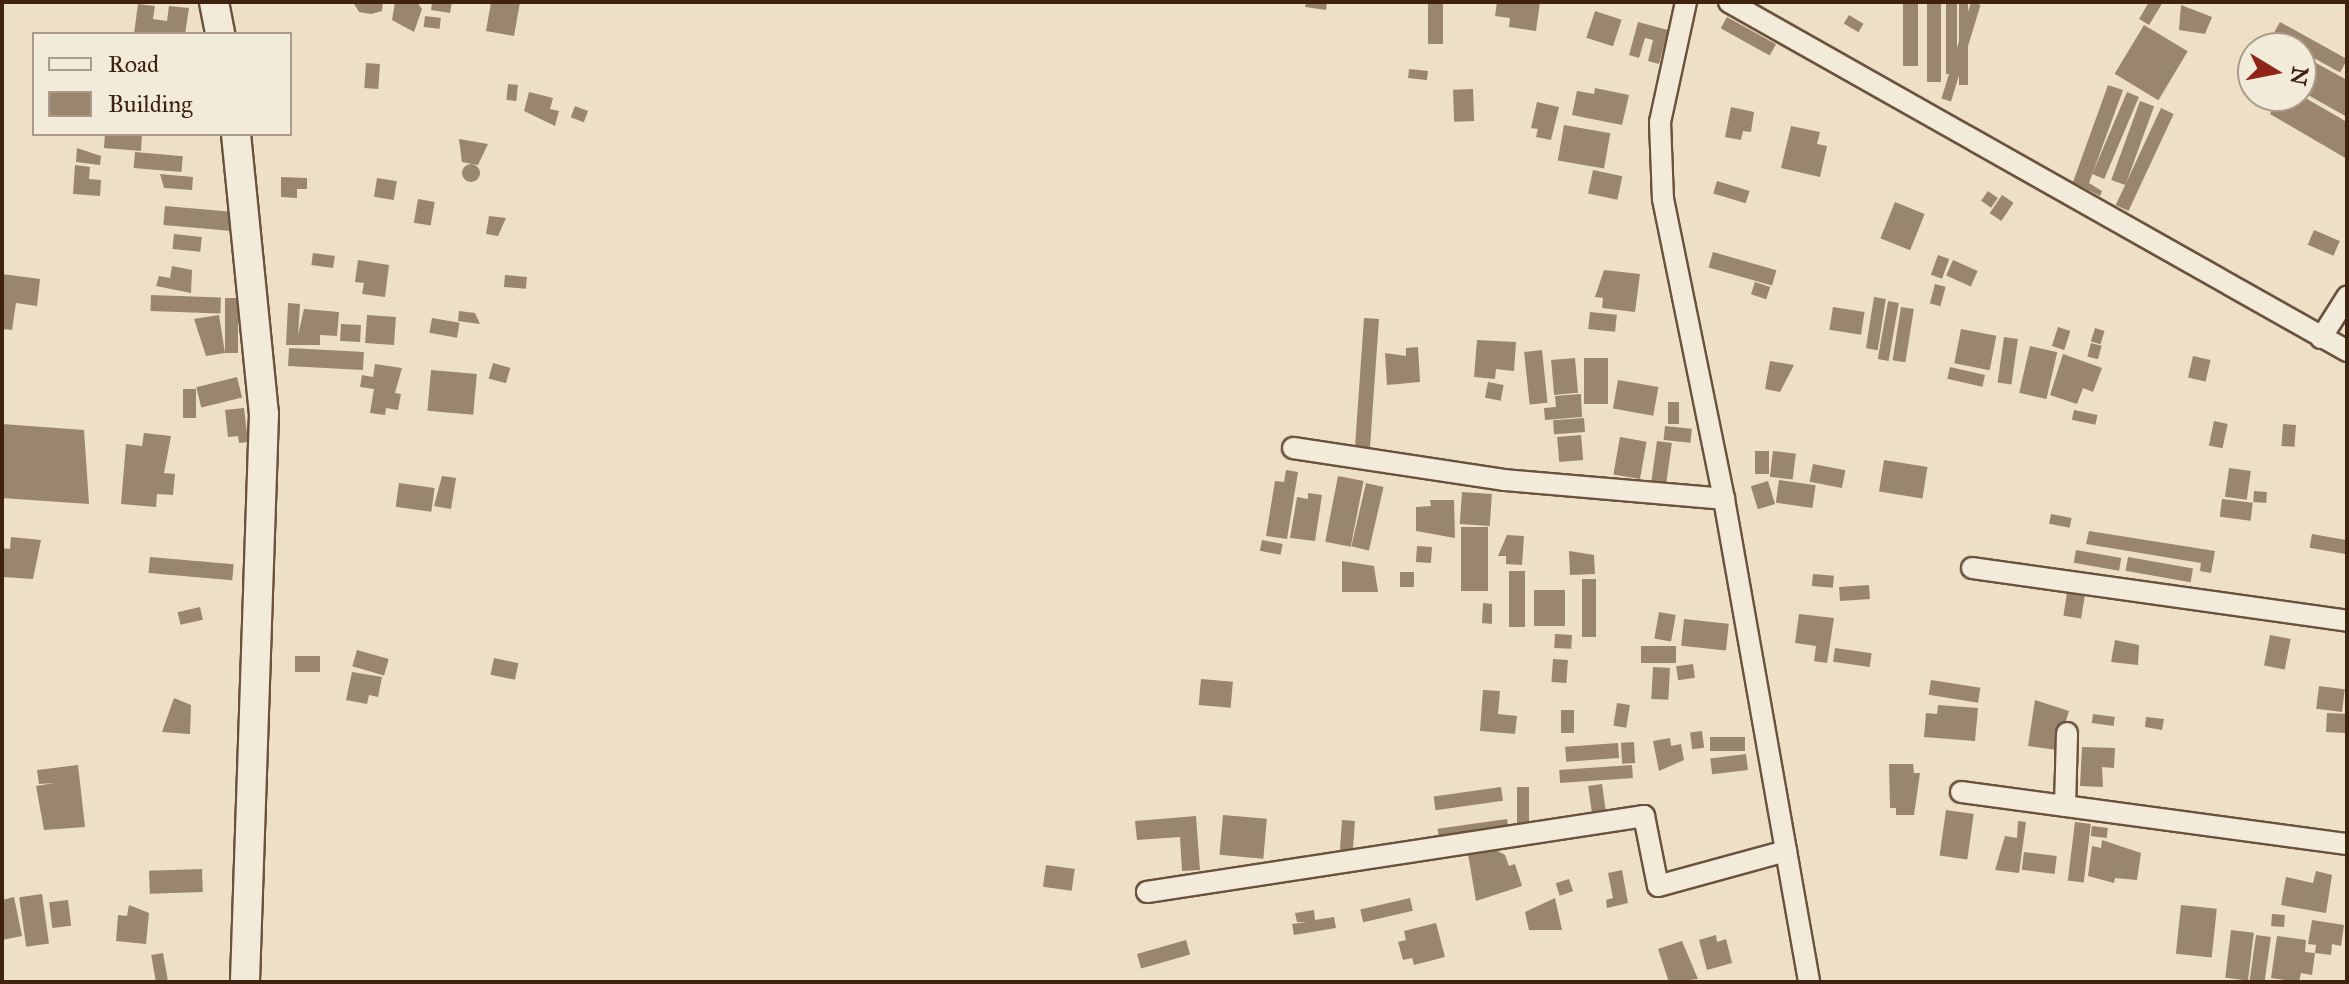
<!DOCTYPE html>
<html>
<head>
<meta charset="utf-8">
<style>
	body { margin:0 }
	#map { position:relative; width:2349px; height:984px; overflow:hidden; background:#ede0c6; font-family:"IM FELL Great Primer",serif }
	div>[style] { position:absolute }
	.building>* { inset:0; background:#9a856f; transform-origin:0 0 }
	.round { border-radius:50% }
	.roads { filter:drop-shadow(2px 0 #6b523e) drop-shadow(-2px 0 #6b523e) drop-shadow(0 2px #6b523e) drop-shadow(0 -2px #6b523e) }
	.street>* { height:20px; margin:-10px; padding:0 10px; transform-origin:10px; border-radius:10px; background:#f3ebda }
	.secondary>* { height:28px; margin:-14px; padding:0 14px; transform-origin:14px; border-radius:14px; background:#f3ebda }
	span { translate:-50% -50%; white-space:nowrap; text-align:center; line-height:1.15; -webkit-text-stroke:7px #f3ebda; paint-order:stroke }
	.frame { position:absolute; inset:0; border:4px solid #402211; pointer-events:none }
	.legend { position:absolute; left:32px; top:32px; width:260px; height:104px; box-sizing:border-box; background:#f3ebda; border:2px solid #ab9b8a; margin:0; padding:10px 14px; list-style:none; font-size:24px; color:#402211 }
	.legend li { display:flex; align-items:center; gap:16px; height:40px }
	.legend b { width:40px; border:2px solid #ab9b8a }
	.north { position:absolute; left:2237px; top:32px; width:80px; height:80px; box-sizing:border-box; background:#f3ebda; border:2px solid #ab9b8a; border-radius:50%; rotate:100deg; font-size:22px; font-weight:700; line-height:32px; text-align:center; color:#402211 }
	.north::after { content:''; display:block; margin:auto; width:28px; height:36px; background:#8f2418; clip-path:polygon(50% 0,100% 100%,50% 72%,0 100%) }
</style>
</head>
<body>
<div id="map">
	<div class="building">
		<i style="clip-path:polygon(353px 2px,383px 2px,382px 11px,371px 14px,359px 12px)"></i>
		<i style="clip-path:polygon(395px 2px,417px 2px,422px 9px,414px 32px,392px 20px)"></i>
		<i style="clip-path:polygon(432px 2px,452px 2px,450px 13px,431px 10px)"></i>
		<i style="clip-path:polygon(491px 2px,520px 2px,514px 36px,486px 31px)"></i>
		<i style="clip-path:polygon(1306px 2px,1327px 2px,1326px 10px,1305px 7px)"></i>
		<i style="left:1428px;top:2px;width:15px;height:42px"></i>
		<i style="clip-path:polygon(1497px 2px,1540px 2px,1536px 31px,1509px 27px,1510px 18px,1495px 16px)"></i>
		<i style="left:1903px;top:2px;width:15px;height:64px"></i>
		<i style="left:1927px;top:2px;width:14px;height:80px"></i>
		<i style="left:1946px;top:2px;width:11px;height:72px"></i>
		<i style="left:1959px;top:2px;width:9px;height:83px"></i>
		<i style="left:1971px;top:2px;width:10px;height:101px;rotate:17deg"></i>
		<i style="clip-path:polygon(2149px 2px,2163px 2px,2149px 25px,2139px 19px)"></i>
		<i style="clip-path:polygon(138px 4px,155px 6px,153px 19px,167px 21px,169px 6px,189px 8px,185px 34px,134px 34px)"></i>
		<i style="clip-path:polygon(2181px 5px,2212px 17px,2205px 34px,2179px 30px)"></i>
		<i style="left:1595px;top:11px;width:28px;height:28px;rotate:18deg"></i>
		<i style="left:1849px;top:15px;width:17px;height:10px;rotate:31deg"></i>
		<i style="left:425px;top:16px;width:16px;height:11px;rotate:7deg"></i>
		<i style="left:1727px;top:17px;width:56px;height:13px;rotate:29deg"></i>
		<i style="clip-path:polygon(1638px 22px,1668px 30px,1659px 64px,1648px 61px,1653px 40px,1645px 38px,1639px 58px,1629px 55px)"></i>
		<i style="left:2280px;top:22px;width:77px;height:15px;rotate:29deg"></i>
		<i style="left:2144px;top:25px;width:51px;height:57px;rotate:31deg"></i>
		<i style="left:366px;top:63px;width:14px;height:25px;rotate:4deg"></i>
		<i style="clip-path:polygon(2316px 63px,2347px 80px,2347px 117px,2301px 91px)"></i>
		<i style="left:1409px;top:69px;width:19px;height:9px;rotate:6deg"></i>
		<i style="left:508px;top:84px;width:10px;height:16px;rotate:6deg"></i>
		<i style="clip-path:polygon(2108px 85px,2123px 90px,2089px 183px,2102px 191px,2100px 196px,2073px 182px)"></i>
		<i style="clip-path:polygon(1595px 88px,1629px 95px,1622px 125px,1572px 115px,1577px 91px,1594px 94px)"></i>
		<i style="left:1473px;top:89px;width:32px;height:20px;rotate:88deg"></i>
		<i style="clip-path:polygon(529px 92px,553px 98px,550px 109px,559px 111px,555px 126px,524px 111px)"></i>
		<i style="left:2127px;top:92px;width:13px;height:89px;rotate:23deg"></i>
		<i style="clip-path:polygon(2280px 96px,2302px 96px,2347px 122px,2347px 159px,2270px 114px)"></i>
		<i style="left:2140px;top:101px;width:15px;height:84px;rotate:20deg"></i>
		<i style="clip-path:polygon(1537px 102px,1559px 107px,1551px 140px,1536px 137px,1538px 129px,1531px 128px)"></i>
		<i style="left:575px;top:106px;width:14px;height:12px;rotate:21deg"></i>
		<i style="clip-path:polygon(1731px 107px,1754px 112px,1751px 132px,1743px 131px,1741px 140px,1725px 137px)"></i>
		<i style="left:2161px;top:108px;width:14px;height:107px;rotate:25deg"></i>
		<i style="left:1564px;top:125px;width:47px;height:36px;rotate:10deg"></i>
		<i style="clip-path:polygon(1791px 126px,1820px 132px,1817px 144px,1827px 146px,1820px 177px,1781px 168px)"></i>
		<i style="clip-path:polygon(105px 134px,142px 134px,141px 151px,104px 148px)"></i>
		<i style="clip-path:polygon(459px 139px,488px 144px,478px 165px,462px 162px)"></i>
		<i style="clip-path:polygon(77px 148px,101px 156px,100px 165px,76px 162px)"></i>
		<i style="left:135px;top:152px;width:48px;height:16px;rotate:5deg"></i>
		<i class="round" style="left:462px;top:164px;width:18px;height:18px"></i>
		<i style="clip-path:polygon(75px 165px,90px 167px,89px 179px,101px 180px,100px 196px,73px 194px)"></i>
		<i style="left:1593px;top:170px;width:30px;height:24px;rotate:12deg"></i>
		<i style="clip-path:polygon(160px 174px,193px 177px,192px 190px,164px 188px)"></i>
		<i style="clip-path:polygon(281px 177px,307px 178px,307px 189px,297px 189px,297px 198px,281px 197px)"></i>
		<i style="left:377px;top:178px;width:20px;height:19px;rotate:9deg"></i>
		<i style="left:1717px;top:181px;width:34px;height:13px;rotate:17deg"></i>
		<i style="left:1988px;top:191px;width:12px;height:12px;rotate:35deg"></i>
		<i style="left:2002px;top:195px;width:14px;height:22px;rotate:34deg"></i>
		<i style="left:418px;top:199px;width:17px;height:24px;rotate:10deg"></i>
		<i style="left:1895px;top:202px;width:32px;height:39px;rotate:22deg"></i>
		<i style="left:165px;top:206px;width:66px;height:19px;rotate:5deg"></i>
		<i style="clip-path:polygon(489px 216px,506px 218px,498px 236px,486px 234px)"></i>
		<i style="left:2314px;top:230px;width:28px;height:16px;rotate:23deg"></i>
		<i style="left:174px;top:234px;width:28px;height:15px;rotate:6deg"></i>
		<i style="left:1713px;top:252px;width:66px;height:16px;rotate:16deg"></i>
		<i style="left:313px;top:253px;width:22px;height:12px;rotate:8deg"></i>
		<i style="left:1938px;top:255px;width:12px;height:21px;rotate:20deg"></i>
		<i style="clip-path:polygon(358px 260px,389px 265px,385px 297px,362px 294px,364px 283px,355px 282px)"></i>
		<i style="left:1953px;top:260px;width:27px;height:17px;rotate:24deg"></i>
		<i style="clip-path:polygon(172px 266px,192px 270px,191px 293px,156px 286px,159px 276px,170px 278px)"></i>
		<i style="clip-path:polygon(1604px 270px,1640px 274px,1635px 312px,1602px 308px,1603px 298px,1595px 297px)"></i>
		<i style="clip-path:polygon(2px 274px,40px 279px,37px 306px,16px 303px,12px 330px,2px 329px)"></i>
		<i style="left:505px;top:275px;width:22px;height:12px;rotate:5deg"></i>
		<i style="left:1755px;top:282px;width:16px;height:13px;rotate:18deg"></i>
		<i style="left:1935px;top:284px;width:11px;height:20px;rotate:15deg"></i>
		<i style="left:151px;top:295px;width:70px;height:16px;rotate:2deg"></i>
		<i style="left:1874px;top:297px;width:12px;height:52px;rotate:9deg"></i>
		<i style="left:225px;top:298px;width:13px;height:55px"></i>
		<i style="left:1888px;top:301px;width:11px;height:59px;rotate:10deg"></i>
		<i style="clip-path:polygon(288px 303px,300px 304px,298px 335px,304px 309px,339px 312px,337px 336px,320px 335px,320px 345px,286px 345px)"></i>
		<i style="left:1833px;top:307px;width:32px;height:23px;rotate:9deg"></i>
		<i style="left:1901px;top:307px;width:13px;height:54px;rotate:9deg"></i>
		<i style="clip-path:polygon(459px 311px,475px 313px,480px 324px,458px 321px)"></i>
		<i style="left:1590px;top:312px;width:27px;height:17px;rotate:6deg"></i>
		<i style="clip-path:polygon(219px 315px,225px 353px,206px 356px,194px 319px)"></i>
		<i style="left:367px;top:315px;width:29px;height:28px;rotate:4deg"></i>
		<i style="left:432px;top:318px;width:28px;height:15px;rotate:10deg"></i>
		<i style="left:1364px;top:318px;width:15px;height:132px;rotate:4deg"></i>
		<i style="left:341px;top:324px;width:20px;height:17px;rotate:3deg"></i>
		<i style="left:2058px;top:327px;width:13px;height:20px;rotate:18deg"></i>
		<i style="left:2095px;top:328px;width:10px;height:14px;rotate:17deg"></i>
		<i style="left:1961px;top:329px;width:36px;height:35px;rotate:11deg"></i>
		<i style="left:2004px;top:337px;width:14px;height:46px;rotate:8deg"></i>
		<i style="clip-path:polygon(1477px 340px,1516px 342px,1514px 371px,1496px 369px,1495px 379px,1474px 377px)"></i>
		<i style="left:2091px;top:343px;width:11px;height:14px;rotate:15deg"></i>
		<i style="left:2030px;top:346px;width:28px;height:48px;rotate:13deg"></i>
		<i style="clip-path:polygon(1418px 347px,1420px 382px,1387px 385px,1385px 353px,1406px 356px,1406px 348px)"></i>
		<i style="left:289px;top:348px;width:75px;height:18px;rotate:3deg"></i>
		<i style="left:1542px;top:350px;width:53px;height:18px;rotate:84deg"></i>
		<i style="clip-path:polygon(2063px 354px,2102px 368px,2093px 392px,2083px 388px,2077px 404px,2050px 395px)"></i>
		<i style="left:2193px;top:356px;width:18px;height:22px;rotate:13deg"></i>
		<i style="left:1575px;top:358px;width:35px;height:24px;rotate:85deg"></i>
		<i style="left:1584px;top:358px;width:24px;height:46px"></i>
		<i style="clip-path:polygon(1770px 361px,1794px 365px,1780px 392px,1765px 389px)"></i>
		<i style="left:493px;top:363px;width:18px;height:16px;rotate:16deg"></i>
		<i style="clip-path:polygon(375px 364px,402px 368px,395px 393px,401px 394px,398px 410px,386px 408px,385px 415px,370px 413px,374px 389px,360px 387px,362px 375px,373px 377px)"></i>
		<i style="left:1950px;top:367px;width:36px;height:12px;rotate:13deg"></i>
		<i style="left:431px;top:370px;width:46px;height:41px;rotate:5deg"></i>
		<i style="left:237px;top:377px;width:21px;height:42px;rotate:76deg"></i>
		<i style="left:1618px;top:380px;width:41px;height:29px;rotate:10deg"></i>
		<i style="left:1488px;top:382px;width:16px;height:16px;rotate:11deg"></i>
		<i style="left:196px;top:389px;width:29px;height:13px;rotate:90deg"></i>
		<i style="clip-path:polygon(1581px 394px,1582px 417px,1545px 420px,1544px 408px,1556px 407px,1555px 396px)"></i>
		<i style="left:1668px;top:402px;width:11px;height:22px"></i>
		<i style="clip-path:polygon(244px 408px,248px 442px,239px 443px,238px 436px,228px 437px,225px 410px)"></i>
		<i style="left:2074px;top:410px;width:24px;height:10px;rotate:12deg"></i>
		<i style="left:1584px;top:418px;width:14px;height:31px;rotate:86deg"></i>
		<i style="left:2214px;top:421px;width:14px;height:25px;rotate:12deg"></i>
		<i style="clip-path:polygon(2px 424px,84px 430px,89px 504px,2px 498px)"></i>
		<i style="left:2283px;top:424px;width:13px;height:22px;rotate:4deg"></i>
		<i style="left:1665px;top:426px;width:27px;height:14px;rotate:6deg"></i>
		<i style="clip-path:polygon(144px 433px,171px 436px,164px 473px,175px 474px,173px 495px,157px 494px,156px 507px,121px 504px,126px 444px,142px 446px)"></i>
		<i style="left:1581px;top:435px;width:25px;height:24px;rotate:85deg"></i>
		<i style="left:1620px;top:437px;width:27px;height:38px;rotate:10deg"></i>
		<i style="left:1657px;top:441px;width:15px;height:44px;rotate:8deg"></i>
		<i style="left:1755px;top:451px;width:14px;height:23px"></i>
		<i style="left:1773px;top:451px;width:23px;height:26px;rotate:7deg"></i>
		<i style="left:1884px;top:460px;width:44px;height:32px;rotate:9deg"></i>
		<i style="left:1813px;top:464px;width:33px;height:18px;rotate:11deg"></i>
		<i style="left:2229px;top:468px;width:22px;height:29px;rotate:8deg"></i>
		<i style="clip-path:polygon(1286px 470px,1298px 472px,1287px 539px,1266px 536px,1275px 481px,1284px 482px)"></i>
		<i style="clip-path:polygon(442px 476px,456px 478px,451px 509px,434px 506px)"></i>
		<i style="left:1338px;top:476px;width:26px;height:67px;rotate:11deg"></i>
		<i style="left:1779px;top:480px;width:37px;height:23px;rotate:8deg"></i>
		<i style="left:1768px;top:481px;width:24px;height:18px;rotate:73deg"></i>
		<i style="left:399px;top:483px;width:36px;height:24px;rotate:8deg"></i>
		<i style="left:1366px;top:483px;width:18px;height:65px;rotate:13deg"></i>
		<i style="left:2254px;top:491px;width:13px;height:11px;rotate:4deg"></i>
		<i style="left:1462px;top:492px;width:30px;height:32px;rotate:4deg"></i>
		<i style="clip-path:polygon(1308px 493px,1322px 495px,1315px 541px,1290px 538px,1297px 497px,1308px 499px)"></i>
		<i style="left:2222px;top:499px;width:31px;height:18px;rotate:7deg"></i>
		<i style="clip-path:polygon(1430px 500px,1454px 500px,1455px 538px,1416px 531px,1416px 507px,1431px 506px)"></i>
		<i style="left:2051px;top:514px;width:21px;height:10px;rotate:11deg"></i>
		<i style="left:1461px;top:527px;width:27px;height:64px"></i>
		<i style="clip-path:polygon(2089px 531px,2215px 551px,2211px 573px,2200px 571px,2201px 563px,2086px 544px)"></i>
		<i style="left:2312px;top:534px;width:36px;height:14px;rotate:10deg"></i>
		<i style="clip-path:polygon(1507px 535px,1524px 536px,1522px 565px,1506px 564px,1506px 556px,1498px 556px)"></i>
		<i style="clip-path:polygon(11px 537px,41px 540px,33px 579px,3px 577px,2px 548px,10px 549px)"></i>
		<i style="left:1262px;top:540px;width:21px;height:11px;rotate:11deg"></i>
		<i style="left:1417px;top:546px;width:15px;height:16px;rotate:4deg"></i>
		<i style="left:2076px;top:550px;width:46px;height:13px;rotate:10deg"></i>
		<i style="clip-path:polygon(1569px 551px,1594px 555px,1595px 574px,1570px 575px)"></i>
		<i style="left:150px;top:557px;width:84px;height:16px;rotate:5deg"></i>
		<i style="left:2128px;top:557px;width:66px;height:14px;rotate:10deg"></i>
		<i style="clip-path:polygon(1342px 561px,1374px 566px,1378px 592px,1342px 592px)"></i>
		<i style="left:1509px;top:571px;width:16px;height:56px"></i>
		<i style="left:1400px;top:572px;width:14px;height:15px"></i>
		<i style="left:1813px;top:574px;width:21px;height:12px;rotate:5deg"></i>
		<i style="left:1582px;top:579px;width:14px;height:58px"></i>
		<i style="left:1869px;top:585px;width:14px;height:30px;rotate:86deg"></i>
		<i style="left:1534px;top:590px;width:31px;height:36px"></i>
		<i style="left:2067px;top:593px;width:18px;height:23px;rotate:9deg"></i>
		<i style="clip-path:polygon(1483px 603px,1492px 604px,1492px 624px,1482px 623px)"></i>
		<i style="left:200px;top:607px;width:13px;height:23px;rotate:77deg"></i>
		<i style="left:1659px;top:612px;width:17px;height:27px;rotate:10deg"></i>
		<i style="clip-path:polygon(1799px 614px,1834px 618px,1827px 663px,1814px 661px,1816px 646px,1795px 643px)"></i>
		<i style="left:1684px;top:619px;width:45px;height:27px;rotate:6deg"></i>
		<i style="left:1555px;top:634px;width:17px;height:14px;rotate:3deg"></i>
		<i style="left:2270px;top:635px;width:21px;height:31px;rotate:11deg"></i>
		<i style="clip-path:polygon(2115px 640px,2139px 645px,2138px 665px,2111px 662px)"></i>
		<i style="left:1676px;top:646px;width:17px;height:35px;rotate:90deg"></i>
		<i style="left:1835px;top:648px;width:37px;height:14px;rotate:8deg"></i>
		<i style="left:357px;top:650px;width:33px;height:17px;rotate:16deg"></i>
		<i style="left:295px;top:656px;width:25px;height:16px"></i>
		<i style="left:494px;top:658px;width:25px;height:17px;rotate:12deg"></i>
		<i style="left:1553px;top:659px;width:15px;height:23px;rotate:4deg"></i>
		<i style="left:1693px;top:664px;width:14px;height:17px;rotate:82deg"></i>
		<i style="left:1653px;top:667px;width:17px;height:32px;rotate:3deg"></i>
		<i style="clip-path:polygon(352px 672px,382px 677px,378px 697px,369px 695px,367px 704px,346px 700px)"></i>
		<i style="left:1201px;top:679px;width:32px;height:26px;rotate:5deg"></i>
		<i style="left:1931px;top:680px;width:50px;height:15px;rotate:9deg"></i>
		<i style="left:2319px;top:686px;width:26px;height:23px;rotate:7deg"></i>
		<i style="clip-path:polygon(1483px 690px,1500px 691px,1498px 714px,1517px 716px,1515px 734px,1480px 731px)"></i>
		<i style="clip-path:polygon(174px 698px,191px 705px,190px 734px,162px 732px)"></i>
		<i style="clip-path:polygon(2035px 700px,2069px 711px,2057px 750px,2028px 746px)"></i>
		<i style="left:1617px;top:703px;width:13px;height:23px;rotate:9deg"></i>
		<i style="clip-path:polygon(1938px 705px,1978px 708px,1975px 741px,1924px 737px,1926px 713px,1937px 714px)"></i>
		<i style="left:1561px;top:710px;width:13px;height:23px"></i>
		<i style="left:2327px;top:713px;width:20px;height:19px;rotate:3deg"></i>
		<i style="left:2093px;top:714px;width:22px;height:9px;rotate:8deg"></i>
		<i style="clip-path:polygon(2146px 717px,2164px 719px,2162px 730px,2145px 727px)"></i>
		<i style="left:1702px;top:731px;width:17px;height:12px;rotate:83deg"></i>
		<i style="left:1745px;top:737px;width:14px;height:35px;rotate:90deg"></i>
		<i style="clip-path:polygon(1670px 738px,1671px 746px,1681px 744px,1684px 760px,1659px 771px,1653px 741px)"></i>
		<i style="left:1634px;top:742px;width:21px;height:13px;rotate:87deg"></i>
		<i style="left:1618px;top:743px;width:15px;height:53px;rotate:86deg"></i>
		<i style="clip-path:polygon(2082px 747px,2115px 748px,2114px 768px,2102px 767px,2103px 787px,2080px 786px)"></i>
		<i style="left:1746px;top:754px;width:16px;height:36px;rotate:83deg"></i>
		<i style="clip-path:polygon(1889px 764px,1913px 764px,1914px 773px,1920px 773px,1914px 815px,1896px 815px,1896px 808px,1890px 808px)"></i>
		<i style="clip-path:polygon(78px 765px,85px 827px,44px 830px,36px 786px,54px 783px,39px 784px,37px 770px)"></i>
		<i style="left:1632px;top:765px;width:13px;height:73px;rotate:86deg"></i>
		<i style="left:1602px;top:784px;width:29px;height:14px;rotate:82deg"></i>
		<i style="left:1501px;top:787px;width:14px;height:68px;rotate:82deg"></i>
		<i style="left:1517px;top:787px;width:12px;height:41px"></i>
		<i style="left:1946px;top:810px;width:28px;height:46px;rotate:8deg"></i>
		<i style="left:1223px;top:815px;width:44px;height:40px;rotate:5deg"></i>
		<i style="clip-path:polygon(1196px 816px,1200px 870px,1182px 871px,1180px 837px,1137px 840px,1135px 821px)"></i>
		<i style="left:1507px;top:819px;width:14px;height:70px;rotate:82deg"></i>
		<i style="left:1342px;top:820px;width:13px;height:34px;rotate:4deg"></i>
		<i style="clip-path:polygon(2018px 821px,2026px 822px,2019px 873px,1995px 870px,2005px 836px,2017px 838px)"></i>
		<i style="left:2075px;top:822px;width:16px;height:59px;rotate:7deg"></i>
		<i style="left:2092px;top:826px;width:16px;height:10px;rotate:7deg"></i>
		<i style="clip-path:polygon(2102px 840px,2141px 853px,2137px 880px,2115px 878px,2114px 883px,2088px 876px,2092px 846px,2101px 848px)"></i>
		<i style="clip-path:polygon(1490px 847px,1505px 855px,1509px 866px,1515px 864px,1522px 886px,1476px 901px,1468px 854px)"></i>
		<i style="left:2024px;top:852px;width:33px;height:18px;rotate:7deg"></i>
		<i style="left:1046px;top:865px;width:29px;height:22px;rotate:8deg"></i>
		<i style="left:202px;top:869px;width:23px;height:53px;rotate:88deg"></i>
		<i style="clip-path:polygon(1622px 870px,1628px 903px,1607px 908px,1606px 900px,1613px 898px,1608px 873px)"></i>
		<i style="clip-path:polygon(2316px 871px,2332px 875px,2326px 913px,2281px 905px,2286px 877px,2313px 883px)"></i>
		<i style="left:1569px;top:879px;width:13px;height:14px;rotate:72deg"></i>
		<i style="left:42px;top:894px;width:50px;height:23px;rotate:82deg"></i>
		<i style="clip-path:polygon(14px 897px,22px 936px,2px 940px,2px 900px)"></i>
		<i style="left:1410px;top:898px;width:13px;height:51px;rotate:77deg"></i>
		<i style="clip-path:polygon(1555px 898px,1562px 930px,1529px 930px,1525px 912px)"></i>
		<i style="left:68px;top:900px;width:26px;height:19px;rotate:83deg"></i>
		<i style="clip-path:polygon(129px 905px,149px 913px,146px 944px,116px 941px,118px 915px,127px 916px)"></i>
		<i style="left:2181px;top:905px;width:36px;height:49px;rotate:6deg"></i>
		<i style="clip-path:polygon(1314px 910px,1315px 920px,1334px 917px,1336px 928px,1294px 935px,1292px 924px,1307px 922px,1297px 922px,1295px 913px)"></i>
		<i style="left:2272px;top:914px;width:13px;height:12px;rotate:4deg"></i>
		<i style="clip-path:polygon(2312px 920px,2344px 925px,2341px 946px,2332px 944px,2331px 955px,2315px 953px,2316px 945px,2308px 944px)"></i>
		<i style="clip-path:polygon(1436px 923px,1445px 957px,1414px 965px,1412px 958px,1403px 960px,1398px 942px,1406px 940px,1404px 931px)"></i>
		<i style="left:2231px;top:930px;width:23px;height:48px;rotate:7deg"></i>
		<i style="clip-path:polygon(1716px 935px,1717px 942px,1726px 939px,1732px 963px,1707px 970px,1699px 940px)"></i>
		<i style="left:2256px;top:935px;width:15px;height:47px;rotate:8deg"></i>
		<i style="clip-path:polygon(2277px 936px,2306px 940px,2305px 952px,2315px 953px,2312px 975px,2301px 973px,2299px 982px,2271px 978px)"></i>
		<i style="left:1186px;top:940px;width:15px;height:51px;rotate:74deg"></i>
		<i style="clip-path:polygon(1682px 941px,1698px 979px,1669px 982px,1658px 949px)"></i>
		<i style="left:163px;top:953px;width:27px;height:12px;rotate:80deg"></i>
	</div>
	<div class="roads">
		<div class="street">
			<i style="left:1686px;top:2px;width:123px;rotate:102.2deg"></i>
			<i style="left:1660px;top:122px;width:77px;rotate:87.8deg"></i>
			<i style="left:1663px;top:199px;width:306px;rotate:78.5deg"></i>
			<i style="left:1724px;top:499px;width:490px;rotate:80deg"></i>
			<i style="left:1729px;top:2px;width:710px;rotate:29.45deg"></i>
			<i style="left:2321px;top:338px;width:49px;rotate:-57.6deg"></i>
			<i style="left:1293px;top:448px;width:213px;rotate:8.6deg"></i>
			<i style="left:1504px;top:480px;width:221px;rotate:4.9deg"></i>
			<i style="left:1972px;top:568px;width:379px;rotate:8deg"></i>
			<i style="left:1961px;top:792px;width:389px;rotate:7.7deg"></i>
			<i style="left:2065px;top:806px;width:73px;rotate:-88.4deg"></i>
			<i style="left:1147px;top:892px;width:503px;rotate:-8.69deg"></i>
			<i style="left:1644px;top:816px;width:71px;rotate:78.7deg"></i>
			<i style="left:1658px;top:886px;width:133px;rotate:-15.3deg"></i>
		</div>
		<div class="secondary">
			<i style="left:214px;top:2px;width:33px;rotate:79deg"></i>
			<i style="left:236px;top:134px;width:281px;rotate:84.3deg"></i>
			<i style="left:264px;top:414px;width:568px;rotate:91.92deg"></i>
		</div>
	</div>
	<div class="frame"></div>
	<ul class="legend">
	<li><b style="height:10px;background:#f3ebda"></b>Road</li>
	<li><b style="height:22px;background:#9a856f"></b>Building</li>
	</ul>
	<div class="north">N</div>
</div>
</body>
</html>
